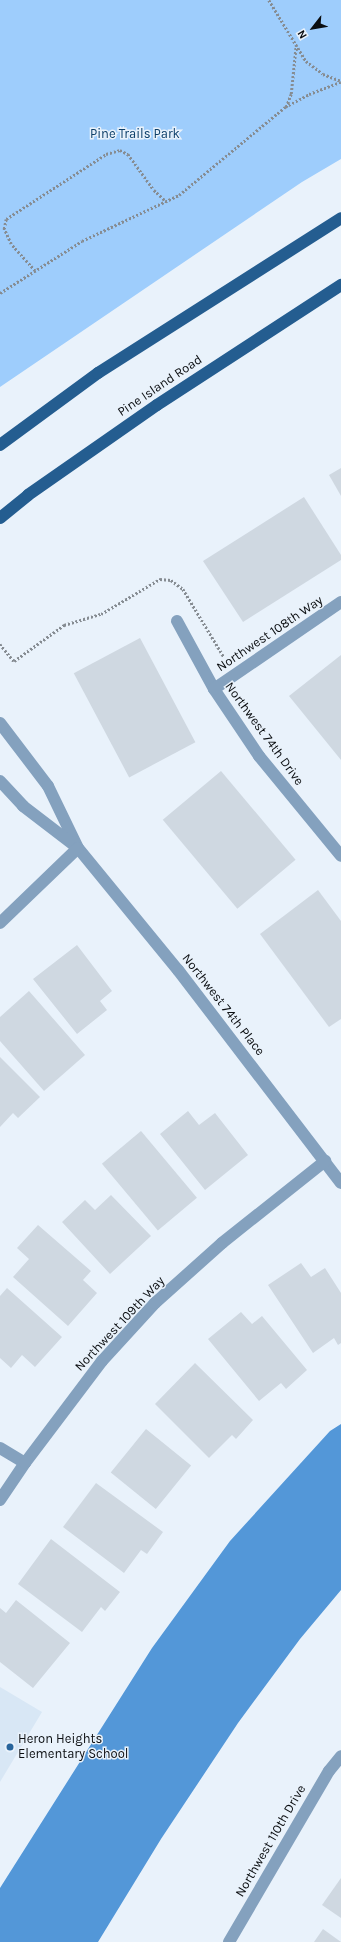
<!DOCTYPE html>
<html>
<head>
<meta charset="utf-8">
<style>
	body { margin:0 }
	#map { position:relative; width:341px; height:1942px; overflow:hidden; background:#e9f2fb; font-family:Karla,sans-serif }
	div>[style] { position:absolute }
	.built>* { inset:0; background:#d8e7f5 }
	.green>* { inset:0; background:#9ecdfc }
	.water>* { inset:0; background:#5397d8 }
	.building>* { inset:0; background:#cfd8e1; transform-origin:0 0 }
	.path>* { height:2.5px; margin-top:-1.25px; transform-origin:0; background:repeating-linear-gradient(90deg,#868c92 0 2px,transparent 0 4px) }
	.minor>* { height:12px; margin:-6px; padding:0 6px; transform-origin:6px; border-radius:6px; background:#84a1be }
	.major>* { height:12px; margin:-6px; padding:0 6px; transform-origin:6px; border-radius:6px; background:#245d90 }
	.dots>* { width:11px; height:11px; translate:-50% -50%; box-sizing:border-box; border:2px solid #e9f2fb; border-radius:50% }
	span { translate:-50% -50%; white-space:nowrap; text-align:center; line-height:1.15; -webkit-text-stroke:3px #e9f2fb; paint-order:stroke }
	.park-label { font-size:13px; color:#0b3e69 }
	.street-label { font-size:13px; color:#0b0e11 }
	.poi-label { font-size:13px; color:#0b0e11 }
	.left { translate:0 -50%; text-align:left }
	.north { position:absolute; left:293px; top:8px; width:40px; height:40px; -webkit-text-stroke:3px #e9f2fb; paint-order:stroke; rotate:239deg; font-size:11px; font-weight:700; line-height:16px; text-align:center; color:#0b0e11 }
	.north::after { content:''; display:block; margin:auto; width:14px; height:18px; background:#0b0e11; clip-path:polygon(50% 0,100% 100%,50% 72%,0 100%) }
</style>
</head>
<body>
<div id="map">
	<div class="built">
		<i style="clip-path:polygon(0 1687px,42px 1712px,0 1782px)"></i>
	</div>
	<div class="green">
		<i style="clip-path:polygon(0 0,341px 0,341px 159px,302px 182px,0 387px)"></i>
	</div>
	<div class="water">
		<i style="clip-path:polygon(341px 1424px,341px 1590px,300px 1639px,238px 1723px,161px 1839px,98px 1942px,0 1942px,0 1888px,152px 1648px,230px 1541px,330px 1431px)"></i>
	</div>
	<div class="building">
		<i style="clip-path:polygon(341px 468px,341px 496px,329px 475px)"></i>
		<i style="clip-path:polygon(304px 497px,341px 555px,341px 560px,243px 622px,203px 561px)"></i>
		<i style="left:140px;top:638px;width:118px;height:75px;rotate:62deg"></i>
		<i style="clip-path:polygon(341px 655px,341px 760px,289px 696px)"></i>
		<i style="left:221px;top:771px;width:116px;height:76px;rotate:50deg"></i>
		<i style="clip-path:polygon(318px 890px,341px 921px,341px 1019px,329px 1027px,260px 934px)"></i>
		<i style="clip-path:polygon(77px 945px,112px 991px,100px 1001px,107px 1010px,77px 1034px,33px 979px)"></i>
		<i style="clip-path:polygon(29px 991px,85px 1055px,44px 1091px,0 1041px,0 1017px)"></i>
		<i style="clip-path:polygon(0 1057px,40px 1097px,18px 1118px,13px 1113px,0 1127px)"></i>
		<i style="clip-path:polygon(188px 1111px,199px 1125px,215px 1113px,248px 1155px,205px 1190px,160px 1134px)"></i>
		<i style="left:141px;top:1131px;width:87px;height:51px;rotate:50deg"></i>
		<i style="clip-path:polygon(111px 1195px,151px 1236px,110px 1274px,62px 1222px,85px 1200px,95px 1210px)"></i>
		<i style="clip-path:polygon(38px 1225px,91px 1271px,83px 1280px,97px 1293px,68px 1326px,13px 1277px,29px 1259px,17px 1248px)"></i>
		<i style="clip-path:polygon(301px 1263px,311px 1277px,325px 1268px,341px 1293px,341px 1343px,338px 1345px,334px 1338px,313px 1353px,268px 1285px)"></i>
		<i style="clip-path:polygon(7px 1288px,62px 1337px,35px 1367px,22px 1355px,11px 1368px,0 1358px,0 1296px)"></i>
		<i style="clip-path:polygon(241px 1312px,252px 1324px,262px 1316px,307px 1370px,286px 1389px,281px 1383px,259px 1401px,208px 1339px)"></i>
		<i style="clip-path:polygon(195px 1363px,253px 1420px,236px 1439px,232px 1435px,209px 1458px,155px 1404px)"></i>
		<i style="left:146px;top:1429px;width:58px;height:56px;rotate:39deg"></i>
		<i style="clip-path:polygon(96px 1483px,163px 1532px,147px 1554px,141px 1550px,124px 1573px,63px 1527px)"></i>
		<i style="clip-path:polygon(51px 1539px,120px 1592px,105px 1611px,101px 1607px,82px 1632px,18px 1584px)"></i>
		<i style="clip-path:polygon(16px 1600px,70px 1643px,33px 1688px,0 1662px,0 1608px,6px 1613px)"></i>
		<i style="clip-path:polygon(341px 1878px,341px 1918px,322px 1905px)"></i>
		<i style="clip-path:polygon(323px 1929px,341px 1942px,314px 1942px)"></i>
	</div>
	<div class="path">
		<i style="left:269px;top:0;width:71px;rotate:58.8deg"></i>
		<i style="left:306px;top:61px;width:21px;rotate:37deg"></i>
		<i style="left:323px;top:74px;width:19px;rotate:21deg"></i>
		<i style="left:286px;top:107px;width:14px;rotate:-69deg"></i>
		<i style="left:291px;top:94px;width:49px;rotate:-84.2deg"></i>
		<i style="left:35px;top:271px;width:36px;rotate:-132deg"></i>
		<i style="left:11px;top:244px;width:17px;rotate:-115deg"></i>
		<i style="left:4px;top:229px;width:10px;rotate:-79deg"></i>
		<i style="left:6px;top:219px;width:119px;rotate:-33deg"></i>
		<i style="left:106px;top:154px;width:15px;rotate:-16deg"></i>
		<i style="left:120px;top:150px;width:9px;rotate:27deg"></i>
		<i style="left:128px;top:154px;width:44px;rotate:54.2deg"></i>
		<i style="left:154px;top:190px;width:16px;rotate:43deg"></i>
		<i style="left:0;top:293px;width:97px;rotate:-32.4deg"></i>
		<i style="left:82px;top:241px;width:107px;rotate:-25.4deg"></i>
		<i style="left:179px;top:195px;width:138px;rotate:-39.7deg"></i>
		<i style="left:285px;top:107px;width:27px;rotate:-28deg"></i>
		<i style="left:309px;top:94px;width:34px;rotate:-21deg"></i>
		<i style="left:0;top:644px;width:22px;rotate:51deg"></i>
		<i style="left:14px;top:661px;width:62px;rotate:-35.8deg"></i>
		<i style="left:64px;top:625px;width:39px;rotate:-17deg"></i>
		<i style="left:101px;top:614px;width:69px;rotate:-30.7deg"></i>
		<i style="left:160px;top:579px;width:11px;rotate:5deg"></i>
		<i style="left:171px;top:580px;width:15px;rotate:37deg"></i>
		<i style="left:183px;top:589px;width:79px;rotate:58.9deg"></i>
	</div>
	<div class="minor">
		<i style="left:177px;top:621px;width:77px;rotate:61.4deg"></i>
		<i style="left:214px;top:689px;width:81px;rotate:56.1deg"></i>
		<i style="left:259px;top:756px;width:129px;rotate:50.6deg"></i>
		<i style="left:214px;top:689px;width:154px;rotate:-34.4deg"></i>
		<i style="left:0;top:723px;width:79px;rotate:52.7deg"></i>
		<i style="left:48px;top:786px;width:67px;rotate:64.2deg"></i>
		<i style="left:0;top:781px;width:34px;rotate:47deg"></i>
		<i style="left:23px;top:806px;width:69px;rotate:37.4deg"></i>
		<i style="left:78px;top:848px;width:158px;rotate:50.7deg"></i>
		<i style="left:178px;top:970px;width:268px;rotate:52.6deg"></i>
		<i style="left:0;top:923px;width:108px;rotate:-43.9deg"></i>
		<i style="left:0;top:1448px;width:29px;rotate:31deg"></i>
		<i style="left:0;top:1500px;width:45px;rotate:-56deg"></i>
		<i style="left:25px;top:1463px;width:128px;rotate:-53deg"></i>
		<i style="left:102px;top:1361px;width:79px;rotate:-47.6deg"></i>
		<i style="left:155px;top:1303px;width:90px;rotate:-41.8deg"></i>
		<i style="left:222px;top:1243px;width:132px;rotate:-38.5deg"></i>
		<i style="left:229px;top:1942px;width:198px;rotate:-59.7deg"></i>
		<i style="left:329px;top:1771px;width:19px;rotate:-51deg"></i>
	</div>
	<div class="major">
		<i style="left:0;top:445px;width:122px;rotate:-36.3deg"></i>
		<i style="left:98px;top:373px;width:288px;rotate:-32.5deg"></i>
		<i style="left:0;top:518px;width:36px;rotate:-39deg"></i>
		<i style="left:28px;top:495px;width:157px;rotate:-34.9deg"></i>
		<i style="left:157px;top:405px;width:220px;rotate:-33.1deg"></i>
	</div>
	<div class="dots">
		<i style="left:10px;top:1747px;background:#28659c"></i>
	</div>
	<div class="park-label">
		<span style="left:135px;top:134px">Pine Trails Park</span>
	</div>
	<div class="street-label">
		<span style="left:160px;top:386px;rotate:-34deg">Pine Island Road</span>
		<span style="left:270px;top:634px;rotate:-34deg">Northwest 108th Way</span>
		<span style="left:264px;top:734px;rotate:54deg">Northwest 74th Drive</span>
		<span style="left:223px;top:1005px;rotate:52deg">Northwest 74th Place</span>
		<span style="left:120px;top:1324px;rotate:-47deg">Northwest 109th Way</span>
		<span style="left:271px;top:1841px;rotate:-60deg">Northwest 110th Drive</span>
	</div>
	<div class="poi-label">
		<span class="left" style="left:18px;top:1747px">Heron Heights<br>Elementary School</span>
	</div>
	<div class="north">N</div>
</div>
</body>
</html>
